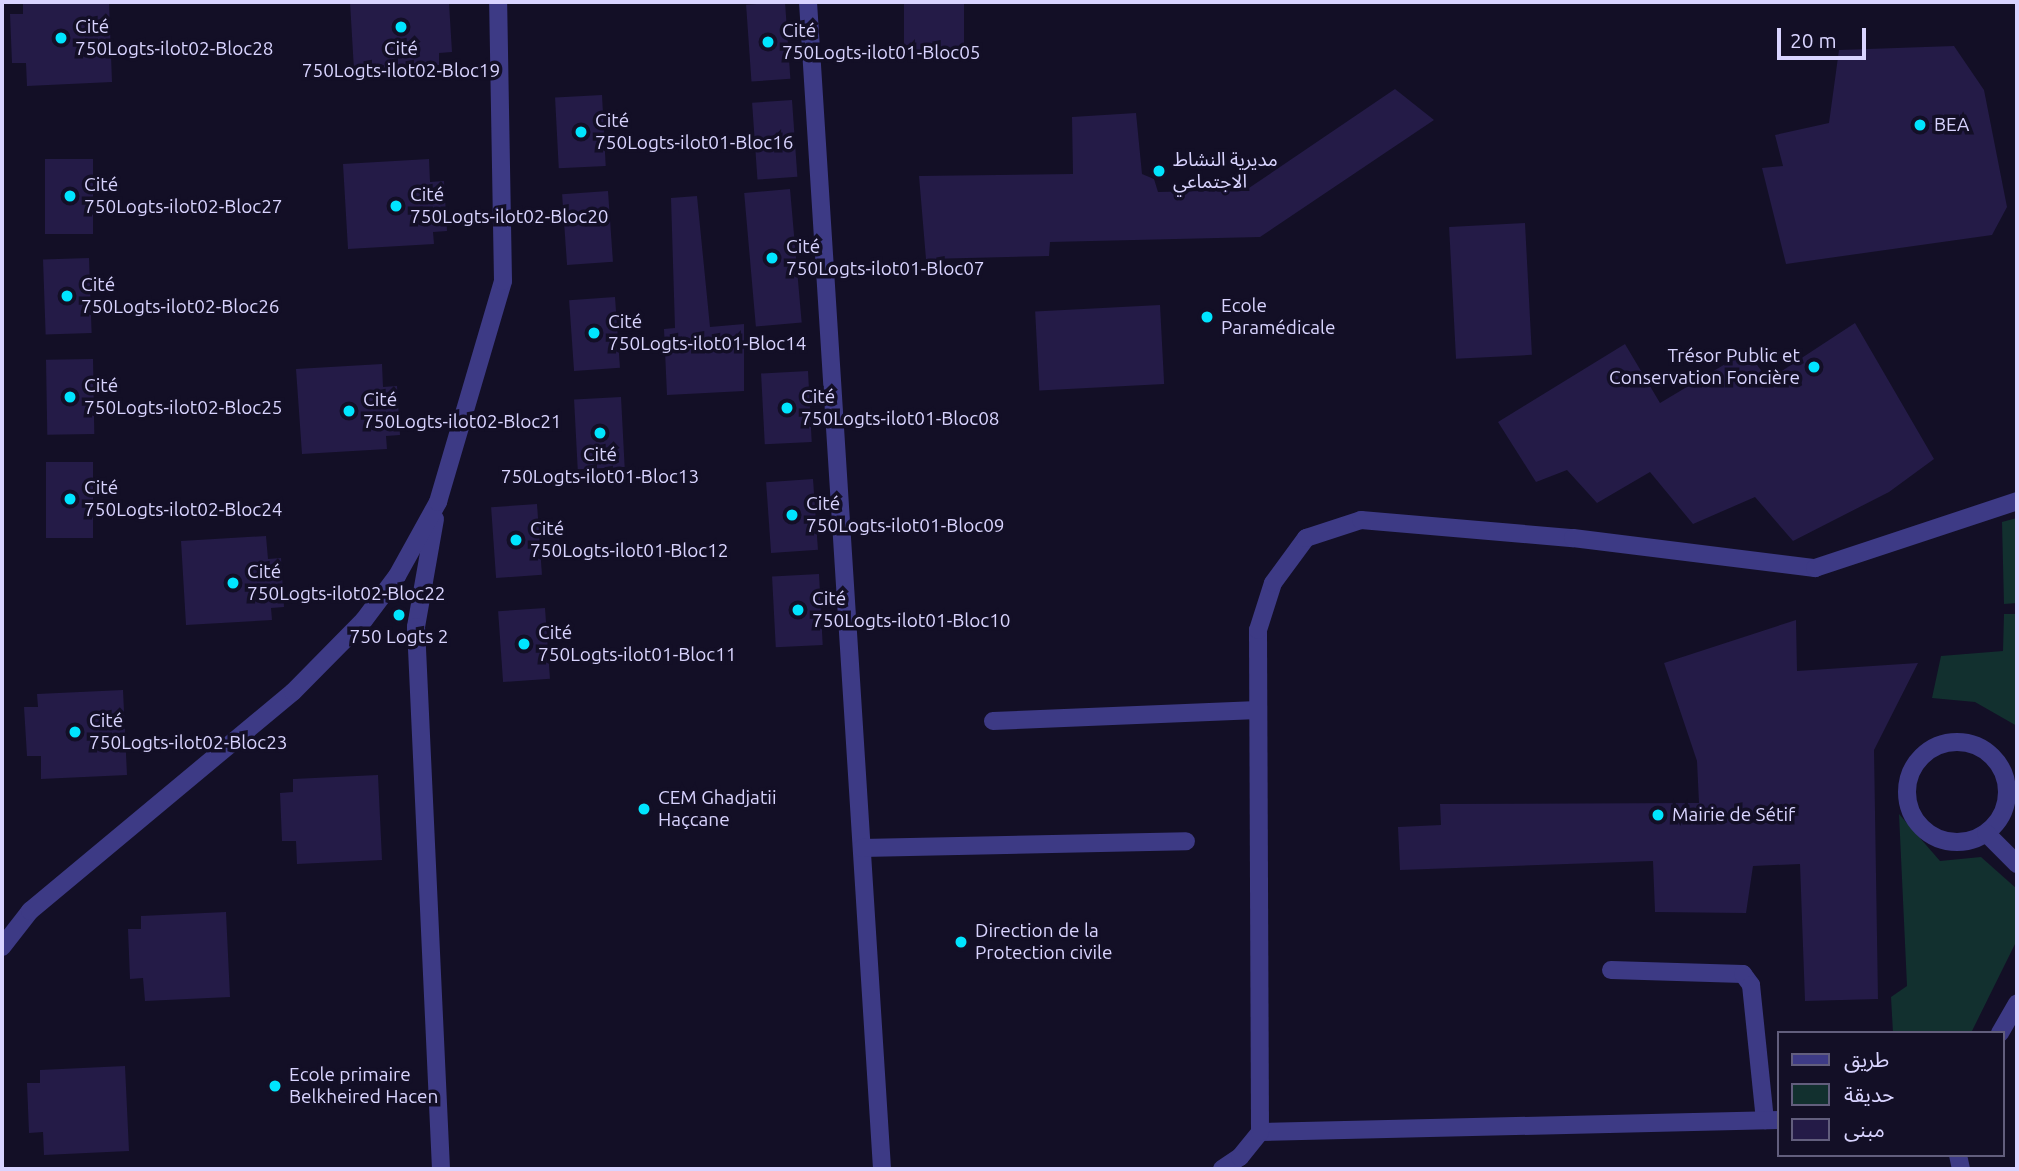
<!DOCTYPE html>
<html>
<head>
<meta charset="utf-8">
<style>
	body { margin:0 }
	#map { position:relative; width:2019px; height:1171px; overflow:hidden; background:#130f26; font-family:Ubuntu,"Noto Sans Arabic",sans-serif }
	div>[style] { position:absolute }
	.green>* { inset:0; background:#12302f }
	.building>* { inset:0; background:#241b47; transform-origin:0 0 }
	.minor>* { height:18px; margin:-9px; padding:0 9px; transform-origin:9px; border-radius:9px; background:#3d3a85 }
	.minor>.ring { margin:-9px; padding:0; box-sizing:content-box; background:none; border:18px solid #3d3a85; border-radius:50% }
	.dots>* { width:19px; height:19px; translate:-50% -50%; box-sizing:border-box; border:4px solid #130f26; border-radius:50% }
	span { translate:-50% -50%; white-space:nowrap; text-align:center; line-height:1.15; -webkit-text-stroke:7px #130f26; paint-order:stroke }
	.poi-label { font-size:19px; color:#d9d4ff }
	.left { translate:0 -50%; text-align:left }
	.right { translate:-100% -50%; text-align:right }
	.frame { position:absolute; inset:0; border:4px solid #d9d4ff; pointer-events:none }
	.legend { position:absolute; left:1777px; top:1031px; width:228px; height:126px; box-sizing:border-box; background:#130f26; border:2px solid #625e7d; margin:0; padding:9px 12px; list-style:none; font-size:21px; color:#d9d4ff }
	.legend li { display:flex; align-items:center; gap:14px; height:35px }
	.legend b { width:35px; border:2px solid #625e7d }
	.scale { position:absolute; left:1777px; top:28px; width:89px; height:32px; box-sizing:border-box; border:4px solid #d9d4ff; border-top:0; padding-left:9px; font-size:21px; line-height:24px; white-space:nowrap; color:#d9d4ff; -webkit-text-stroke:5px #130f26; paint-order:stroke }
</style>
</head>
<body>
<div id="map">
	<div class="green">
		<i style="clip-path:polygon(2017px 518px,2017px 603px,2004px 604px,2002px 522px)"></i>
		<i style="clip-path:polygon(2004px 614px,2017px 614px,2017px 726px,1975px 702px,1932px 698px,1941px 656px,2003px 651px)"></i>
		<i style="clip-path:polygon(1899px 814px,1940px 861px,1981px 857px,2017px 889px,2017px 940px,1971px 1033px,1893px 1033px,1891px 997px,1907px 986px)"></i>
	</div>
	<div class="building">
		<i style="clip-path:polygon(23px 2px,109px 2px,112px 82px,27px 86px,26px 63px,12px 63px,10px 14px,23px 14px)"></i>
		<i style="clip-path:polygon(350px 2px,449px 3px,452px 52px,439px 53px,439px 65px,354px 70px)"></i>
		<i style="left:785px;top:2px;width:77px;height:39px;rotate:86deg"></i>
		<i style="left:904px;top:2px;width:60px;height:48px"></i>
		<i style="clip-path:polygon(1954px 46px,1984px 90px,2007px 207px,1992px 235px,1786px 264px,1762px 168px,1783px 166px,1775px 135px,1829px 123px,1839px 50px)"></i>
		<i style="clip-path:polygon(1395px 89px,1434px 120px,1260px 237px,1050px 242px,1049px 256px,926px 259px,919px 176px,1073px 174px,1072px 117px,1136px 113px,1142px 174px,1154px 179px,1158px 192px,1246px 190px)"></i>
		<i style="left:602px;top:95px;width:71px;height:47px;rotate:87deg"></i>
		<i style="left:792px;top:100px;width:77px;height:40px;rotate:86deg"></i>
		<i style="left:45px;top:159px;width:48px;height:75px"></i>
		<i style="clip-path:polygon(429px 159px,430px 182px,444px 181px,447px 231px,433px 232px,434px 244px,348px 249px,343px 164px)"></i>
		<i style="left:790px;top:189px;width:134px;height:46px;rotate:85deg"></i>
		<i style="left:608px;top:191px;width:71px;height:46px;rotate:86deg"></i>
		<i style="clip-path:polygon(697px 196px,710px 327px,744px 324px,744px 391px,667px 395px,664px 329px,675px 328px,671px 198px)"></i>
		<i style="left:1525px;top:223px;width:132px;height:76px;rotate:87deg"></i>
		<i style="left:89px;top:258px;width:75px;height:46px;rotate:88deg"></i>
		<i style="left:615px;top:297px;width:71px;height:46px;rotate:86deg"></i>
		<i style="left:1160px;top:305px;width:79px;height:125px;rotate:87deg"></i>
		<i style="clip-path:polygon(1855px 323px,1934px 459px,1889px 492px,1793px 541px,1755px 497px,1693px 524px,1650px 472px,1597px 503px,1567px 470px,1536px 482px,1498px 422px,1625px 344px,1660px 403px,1747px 351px,1768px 380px)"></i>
		<i style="left:93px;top:359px;width:75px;height:47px;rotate:89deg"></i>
		<i style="clip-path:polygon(382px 364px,383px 387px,397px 386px,400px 435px,386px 436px,387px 449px,302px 454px,296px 369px)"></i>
		<i style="left:808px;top:371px;width:71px;height:47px;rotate:87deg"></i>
		<i style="left:621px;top:397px;width:70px;height:47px;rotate:87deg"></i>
		<i style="left:46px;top:462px;width:47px;height:76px"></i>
		<i style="left:813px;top:479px;width:71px;height:47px;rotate:86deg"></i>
		<i style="left:537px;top:504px;width:71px;height:46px;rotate:86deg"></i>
		<i style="clip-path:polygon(266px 536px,268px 559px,281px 558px,284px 607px,271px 608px,272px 620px,186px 625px,181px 541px)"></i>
		<i style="left:819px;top:574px;width:71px;height:47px;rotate:87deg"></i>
		<i style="left:545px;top:608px;width:71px;height:47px;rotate:86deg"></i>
		<i style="clip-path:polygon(1796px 620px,1797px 671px,1918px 663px,1874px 750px,1878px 999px,1805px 1001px,1800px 864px,1753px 866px,1746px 913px,1655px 912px,1653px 861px,1400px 870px,1398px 827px,1441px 825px,1440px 804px,1699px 803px,1697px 761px,1664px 663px)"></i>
		<i style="clip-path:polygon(123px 690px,127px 775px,41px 779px,41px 756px,27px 756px,24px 707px,38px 707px,37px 694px)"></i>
		<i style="clip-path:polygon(378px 775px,382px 860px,297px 864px,296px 841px,282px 841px,280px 793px,293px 792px,293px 779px)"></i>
		<i style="clip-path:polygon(226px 912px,230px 997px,145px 1001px,143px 978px,130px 979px,128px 929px,141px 929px,141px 916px)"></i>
		<i style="clip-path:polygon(125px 1066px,129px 1151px,44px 1155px,43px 1132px,29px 1133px,27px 1083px,40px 1083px,40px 1070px)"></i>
	</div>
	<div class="minor">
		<i style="left:808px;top:2px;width:1169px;rotate:86.37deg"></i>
		<i style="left:435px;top:519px;width:110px;rotate:100deg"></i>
		<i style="left:416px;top:627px;width:543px;rotate:87.36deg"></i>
		<i style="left:993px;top:721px;width:265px;rotate:-2.4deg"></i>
		<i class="ring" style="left:1907px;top:742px;width:82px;height:82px"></i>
		<i style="left:1986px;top:833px;width:44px;rotate:45deg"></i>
		<i style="left:862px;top:848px;width:324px;rotate:-1.2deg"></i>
		<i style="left:2px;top:947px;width:46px;rotate:-52.1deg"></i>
		<i style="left:30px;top:911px;width:342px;rotate:-39.8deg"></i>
		<i style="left:293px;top:692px;width:101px;rotate:-45.4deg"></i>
		<i style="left:364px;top:620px;width:55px;rotate:-53.1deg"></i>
		<i style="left:397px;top:576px;width:85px;rotate:-61deg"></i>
		<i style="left:438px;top:502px;width:230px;rotate:-73.6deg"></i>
		<i style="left:503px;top:281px;width:279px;rotate:-91deg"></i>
		<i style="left:1611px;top:970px;width:132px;rotate:1.7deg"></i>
		<i style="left:1743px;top:974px;width:14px;rotate:54deg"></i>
		<i style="left:1751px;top:985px;width:136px;rotate:84.1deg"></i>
		<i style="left:2000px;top:1033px;width:34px;rotate:-60deg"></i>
		<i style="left:1260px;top:1132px;width:519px;rotate:-1.32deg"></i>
		<i style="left:1958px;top:1155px;width:14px;rotate:78deg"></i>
		<i style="left:1222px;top:1169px;width:22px;rotate:-34deg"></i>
		<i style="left:1240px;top:1157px;width:32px;rotate:-51deg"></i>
		<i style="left:1260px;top:1132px;width:502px;rotate:-90.23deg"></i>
		<i style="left:1258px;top:630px;width:49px;rotate:-72.3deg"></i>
		<i style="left:1273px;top:583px;width:56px;rotate:-53.7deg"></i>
		<i style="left:1306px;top:538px;width:58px;rotate:-18.1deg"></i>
		<i style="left:1361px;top:520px;width:213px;rotate:4.9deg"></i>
		<i style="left:1573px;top:538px;width:244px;rotate:7.1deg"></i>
		<i style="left:1815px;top:568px;width:213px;rotate:-18.3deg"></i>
	</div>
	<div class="dots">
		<i style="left:401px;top:27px;background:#00e5ff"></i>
		<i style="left:61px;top:38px;background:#00e5ff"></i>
		<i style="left:768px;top:42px;background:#00e5ff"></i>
		<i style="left:1920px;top:125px;background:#00e5ff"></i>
		<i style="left:581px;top:132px;background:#00e5ff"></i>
		<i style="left:1159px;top:171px;background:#00e5ff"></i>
		<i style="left:70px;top:196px;background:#00e5ff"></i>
		<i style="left:396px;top:206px;background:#00e5ff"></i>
		<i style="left:772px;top:258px;background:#00e5ff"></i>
		<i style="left:67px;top:296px;background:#00e5ff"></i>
		<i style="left:1207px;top:317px;background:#00e5ff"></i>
		<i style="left:594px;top:333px;background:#00e5ff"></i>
		<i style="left:1814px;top:367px;background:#00e5ff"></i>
		<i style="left:70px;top:397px;background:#00e5ff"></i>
		<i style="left:787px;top:408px;background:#00e5ff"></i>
		<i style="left:349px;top:411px;background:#00e5ff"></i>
		<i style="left:600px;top:433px;background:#00e5ff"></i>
		<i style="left:70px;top:499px;background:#00e5ff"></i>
		<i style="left:792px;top:515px;background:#00e5ff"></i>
		<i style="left:516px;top:540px;background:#00e5ff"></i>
		<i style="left:233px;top:583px;background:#00e5ff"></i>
		<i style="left:798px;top:610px;background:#00e5ff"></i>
		<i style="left:399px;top:615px;background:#00e5ff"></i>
		<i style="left:524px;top:644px;background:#00e5ff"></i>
		<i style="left:75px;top:732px;background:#00e5ff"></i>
		<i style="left:644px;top:809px;background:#00e5ff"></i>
		<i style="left:1658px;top:815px;background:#00e5ff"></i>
		<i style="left:961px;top:942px;background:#00e5ff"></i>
		<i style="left:275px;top:1086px;background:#00e5ff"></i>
	</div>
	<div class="poi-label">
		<span class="left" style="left:75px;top:38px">Cité<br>750Logts-ilot02-Bloc28</span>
		<span class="left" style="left:782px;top:42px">Cité<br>750Logts-ilot01-Bloc05</span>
		<span style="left:401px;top:60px">Cité<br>750Logts-ilot02-Bloc19</span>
		<span class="left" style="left:595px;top:132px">Cité<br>750Logts-ilot01-Bloc16</span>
		<span class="left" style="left:1934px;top:125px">BEA</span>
		<span class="left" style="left:1173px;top:171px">مديرية النشاط<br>الاجتماعي</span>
		<span class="left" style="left:84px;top:196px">Cité<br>750Logts-ilot02-Bloc27</span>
		<span class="left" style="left:410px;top:206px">Cité<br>750Logts-ilot02-Bloc20</span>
		<span class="left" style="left:786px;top:258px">Cité<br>750Logts-ilot01-Bloc07</span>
		<span class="left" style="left:81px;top:296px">Cité<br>750Logts-ilot02-Bloc26</span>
		<span class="left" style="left:1221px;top:317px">Ecole<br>Paramédicale</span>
		<span class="left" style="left:608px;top:333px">Cité<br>750Logts-ilot01-Bloc14</span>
		<span class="right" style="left:1800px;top:367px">Trésor Public et<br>Conservation Foncière</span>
		<span class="left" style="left:84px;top:397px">Cité<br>750Logts-ilot02-Bloc25</span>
		<span class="left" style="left:801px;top:408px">Cité<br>750Logts-ilot01-Bloc08</span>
		<span class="left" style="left:363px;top:411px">Cité<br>750Logts-ilot02-Bloc21</span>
		<span style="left:600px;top:466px">Cité<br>750Logts-ilot01-Bloc13</span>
		<span class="left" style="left:84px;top:499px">Cité<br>750Logts-ilot02-Bloc24</span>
		<span class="left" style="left:806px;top:515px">Cité<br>750Logts-ilot01-Bloc09</span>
		<span class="left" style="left:530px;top:540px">Cité<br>750Logts-ilot01-Bloc12</span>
		<span class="left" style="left:247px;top:583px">Cité<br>750Logts-ilot02-Bloc22</span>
		<span class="left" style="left:812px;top:610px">Cité<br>750Logts-ilot01-Bloc10</span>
		<span class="left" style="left:538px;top:644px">Cité<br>750Logts-ilot01-Bloc11</span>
		<span style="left:399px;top:637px">750 Logts 2</span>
		<span class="left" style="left:89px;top:732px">Cité<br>750Logts-ilot02-Bloc23</span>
		<span class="left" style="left:658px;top:809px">CEM Ghadjatii<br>Haçcane</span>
		<span class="left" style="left:1672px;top:815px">Mairie de Sétif</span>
		<span class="left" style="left:975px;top:942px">Direction de la<br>Protection civile</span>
		<span class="left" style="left:289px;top:1086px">Ecole primaire<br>Belkheired Hacen</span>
	</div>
	<div class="frame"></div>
	<ul class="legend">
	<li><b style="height:9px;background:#3d3a85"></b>طريق</li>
	<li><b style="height:19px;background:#12302f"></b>حديقة</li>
	<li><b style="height:19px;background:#241b47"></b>مبنى</li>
	</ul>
	<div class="scale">20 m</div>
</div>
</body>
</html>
